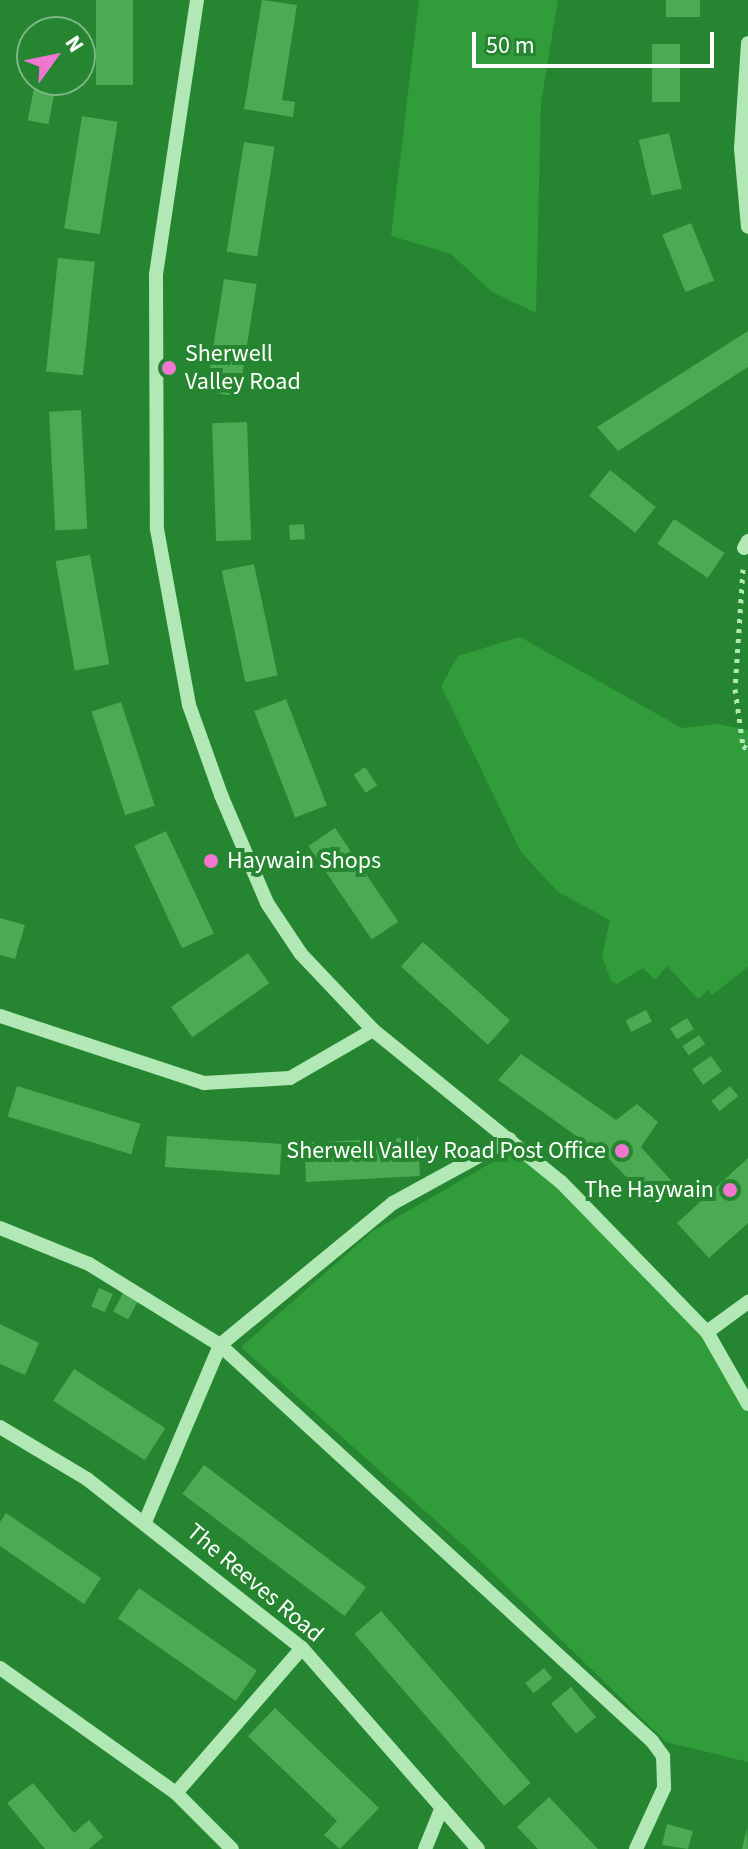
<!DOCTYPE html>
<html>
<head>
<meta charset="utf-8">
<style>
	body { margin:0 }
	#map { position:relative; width:748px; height:1849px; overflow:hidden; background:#268530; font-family:"Source Sans 3",sans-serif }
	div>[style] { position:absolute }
	.green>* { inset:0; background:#319c3a }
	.building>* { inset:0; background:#4baa53; transform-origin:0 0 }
	.path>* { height:5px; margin-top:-2.5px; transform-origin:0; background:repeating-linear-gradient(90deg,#b1e8b5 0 4px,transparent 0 10px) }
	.minor>* { height:14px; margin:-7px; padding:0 7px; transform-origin:7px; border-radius:7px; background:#b1e8b5 }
	.dots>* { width:22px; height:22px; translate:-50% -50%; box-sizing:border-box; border:4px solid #268530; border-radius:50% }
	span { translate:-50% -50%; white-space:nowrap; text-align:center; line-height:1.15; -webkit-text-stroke:8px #268530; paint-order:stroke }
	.poi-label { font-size:24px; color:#fff }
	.left { translate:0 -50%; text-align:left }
	.right { translate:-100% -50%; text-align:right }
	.street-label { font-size:24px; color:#fff }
	.north { position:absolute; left:16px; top:16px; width:80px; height:80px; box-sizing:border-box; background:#268530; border:2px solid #7db683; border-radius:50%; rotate:57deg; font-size:22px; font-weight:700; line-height:32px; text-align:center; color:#fff }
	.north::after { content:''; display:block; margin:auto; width:28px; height:36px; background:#f176d2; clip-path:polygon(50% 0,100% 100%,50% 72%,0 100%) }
	.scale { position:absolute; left:472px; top:32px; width:242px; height:36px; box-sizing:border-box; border:4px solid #fff; border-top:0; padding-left:10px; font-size:24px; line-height:28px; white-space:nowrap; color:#fff; -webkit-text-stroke:6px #268530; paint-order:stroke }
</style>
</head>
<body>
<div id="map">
	<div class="green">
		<i style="clip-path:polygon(419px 0,558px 0,541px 103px,536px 313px,492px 292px,451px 254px,391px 236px)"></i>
		<i style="clip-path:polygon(520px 637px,682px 728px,717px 724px,748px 730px,748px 967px,712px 995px,708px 990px,698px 999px,667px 966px,655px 980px,643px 968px,617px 984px,611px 981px,602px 956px,610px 920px,558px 892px,521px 852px,441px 686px,458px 656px)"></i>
		<i style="clip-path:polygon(519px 1147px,707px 1332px,748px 1404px,748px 1762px,666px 1742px,472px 1553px,241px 1347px,373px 1231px)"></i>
	</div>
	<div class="building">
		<i style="left:96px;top:0;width:37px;height:85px"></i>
		<i style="clip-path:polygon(262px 0,297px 5px,282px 100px,295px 102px,293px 117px,244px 109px)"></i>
		<i style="left:666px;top:0;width:34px;height:17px"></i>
		<i style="left:652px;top:44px;width:28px;height:58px"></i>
		<i style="left:35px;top:83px;width:21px;height:38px;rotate:11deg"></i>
		<i style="left:82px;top:116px;width:36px;height:114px;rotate:9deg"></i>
		<i style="left:669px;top:133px;width:57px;height:31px;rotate:77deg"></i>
		<i style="left:244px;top:142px;width:31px;height:111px;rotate:9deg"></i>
		<i style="left:691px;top:223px;width:62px;height:31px;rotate:68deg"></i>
		<i style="left:58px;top:258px;width:37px;height:114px;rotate:6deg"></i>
		<i style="left:224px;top:279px;width:33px;height:114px;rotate:9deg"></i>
		<i style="clip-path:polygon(748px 331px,748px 367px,618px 451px,597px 427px)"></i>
		<i style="left:81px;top:410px;width:119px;height:32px;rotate:87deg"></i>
		<i style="left:247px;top:422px;width:118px;height:35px;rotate:88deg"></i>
		<i style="left:610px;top:470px;width:59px;height:33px;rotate:39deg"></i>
		<i style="left:674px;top:519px;width:61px;height:30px;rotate:34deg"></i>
		<i style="left:304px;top:524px;width:15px;height:15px;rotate:86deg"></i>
		<i style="left:90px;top:555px;width:111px;height:35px;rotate:80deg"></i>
		<i style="left:254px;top:564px;width:114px;height:33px;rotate:78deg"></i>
		<i style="left:286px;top:699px;width:114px;height:34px;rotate:69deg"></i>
		<i style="left:121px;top:702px;width:109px;height:31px;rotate:72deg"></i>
		<i style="left:365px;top:767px;width:22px;height:14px;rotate:56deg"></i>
		<i style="left:335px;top:828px;width:113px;height:32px;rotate:56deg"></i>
		<i style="left:166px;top:831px;width:113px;height:35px;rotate:65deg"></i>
		<i style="clip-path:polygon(0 918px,25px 925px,15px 959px,0 955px)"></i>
		<i style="left:423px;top:942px;width:117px;height:33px;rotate:42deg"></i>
		<i style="left:248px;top:953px;width:37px;height:94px;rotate:55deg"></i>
		<i style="left:646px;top:1010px;width:13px;height:23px;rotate:63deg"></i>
		<i style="left:687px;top:1018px;width:13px;height:20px;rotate:58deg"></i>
		<i style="left:699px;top:1035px;width:11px;height:20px;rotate:56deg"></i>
		<i style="clip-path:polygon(521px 1054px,616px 1120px,637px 1104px,658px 1122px,641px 1147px,676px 1186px,653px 1205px,610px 1160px,498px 1080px)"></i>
		<i style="left:711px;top:1056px;width:19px;height:23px;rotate:55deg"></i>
		<i style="left:17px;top:1086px;width:129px;height:32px;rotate:17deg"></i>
		<i style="left:730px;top:1086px;width:13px;height:24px;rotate:51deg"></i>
		<i style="left:167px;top:1136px;width:115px;height:31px;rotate:4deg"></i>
		<i style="left:418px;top:1137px;width:39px;height:114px;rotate:87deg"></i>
		<i style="clip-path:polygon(748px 1158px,748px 1223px,709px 1258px,677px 1223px)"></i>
		<i style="left:99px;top:1288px;width:15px;height:20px;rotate:23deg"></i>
		<i style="left:123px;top:1293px;width:17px;height:21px;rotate:28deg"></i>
		<i style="clip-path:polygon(0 1324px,39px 1343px,25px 1375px,0 1364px)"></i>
		<i style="left:74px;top:1369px;width:109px;height:38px;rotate:33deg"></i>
		<i style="left:204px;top:1465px;width:203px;height:36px;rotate:37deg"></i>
		<i style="clip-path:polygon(6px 1513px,101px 1578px,84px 1604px,0 1546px,0 1522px)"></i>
		<i style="left:139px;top:1588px;width:144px;height:37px;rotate:35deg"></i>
		<i style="left:381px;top:1611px;width:228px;height:35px;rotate:49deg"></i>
		<i style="left:544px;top:1668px;width:13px;height:24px;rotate:51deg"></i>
		<i style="left:571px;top:1687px;width:39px;height:26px;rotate:50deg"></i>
		<i style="clip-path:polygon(275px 1708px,379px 1808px,340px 1849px,324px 1835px,337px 1821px,248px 1736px)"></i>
		<i style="clip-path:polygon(33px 1783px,74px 1833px,89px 1820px,103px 1837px,89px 1849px,45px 1849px,7px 1803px)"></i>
		<i style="clip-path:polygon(549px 1797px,598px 1849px,538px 1849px,517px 1827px)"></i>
		<i style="clip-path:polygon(667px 1824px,693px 1831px,688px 1849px,662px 1845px)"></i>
		<i style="clip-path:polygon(747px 1828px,748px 1849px,742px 1849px)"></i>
	</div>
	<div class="path">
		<i style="left:743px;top:569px;width:120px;rotate:93.8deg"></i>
		<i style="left:735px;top:689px;width:58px;rotate:82deg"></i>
		<i style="left:743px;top:746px;width:6px;rotate:31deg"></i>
	</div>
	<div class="minor">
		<i style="left:197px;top:0;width:278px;rotate:98.5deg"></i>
		<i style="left:156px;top:275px;width:254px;rotate:89.8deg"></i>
		<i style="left:157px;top:529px;width:179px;rotate:79.7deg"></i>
		<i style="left:189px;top:705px;width:96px;rotate:70.4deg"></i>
		<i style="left:221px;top:795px;width:117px;rotate:66.9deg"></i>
		<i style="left:267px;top:903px;width:61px;rotate:56.3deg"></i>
		<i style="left:301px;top:954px;width:105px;rotate:46.5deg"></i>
		<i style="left:373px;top:1030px;width:242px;rotate:39deg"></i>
		<i style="left:561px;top:1182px;width:209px;rotate:45.8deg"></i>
		<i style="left:707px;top:1332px;width:83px;rotate:60.3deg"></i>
		<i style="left:748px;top:43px;width:106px;rotate:93.8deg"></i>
		<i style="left:741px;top:149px;width:78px;rotate:84.9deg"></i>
		<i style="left:744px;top:548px;width:8px;rotate:-60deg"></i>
		<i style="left:0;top:1016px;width:215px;rotate:18.2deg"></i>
		<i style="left:204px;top:1083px;width:86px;rotate:-3.3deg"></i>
		<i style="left:290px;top:1078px;width:96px;rotate:-30deg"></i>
		<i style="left:0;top:1228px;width:96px;rotate:22deg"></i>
		<i style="left:89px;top:1264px;width:154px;rotate:31.7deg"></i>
		<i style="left:220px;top:1345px;width:586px;rotate:42.51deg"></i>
		<i style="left:652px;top:1741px;width:19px;rotate:54deg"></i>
		<i style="left:663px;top:1756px;width:32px;rotate:88deg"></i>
		<i style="left:664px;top:1788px;width:67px;rotate:114.7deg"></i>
		<i style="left:707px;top:1332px;width:51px;rotate:-36.2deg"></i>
		<i style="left:0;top:1427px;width:101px;rotate:30.9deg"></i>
		<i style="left:87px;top:1479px;width:273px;rotate:38.2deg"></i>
		<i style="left:302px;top:1648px;width:267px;rotate:48.8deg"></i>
		<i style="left:145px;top:1522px;width:192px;rotate:-67deg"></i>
		<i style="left:220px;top:1345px;width:224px;rotate:-39.4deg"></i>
		<i style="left:393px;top:1203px;width:133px;rotate:-28.7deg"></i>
		<i style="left:0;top:1668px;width:216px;rotate:35.4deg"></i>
		<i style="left:176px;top:1793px;width:79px;rotate:45deg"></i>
		<i style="left:176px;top:1793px;width:192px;rotate:-49deg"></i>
		<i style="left:425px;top:1849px;width:45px;rotate:-68deg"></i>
	</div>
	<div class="dots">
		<i style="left:169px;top:368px;background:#f176d2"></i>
		<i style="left:211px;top:861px;background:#f176d2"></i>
		<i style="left:622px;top:1151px;background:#f176d2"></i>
		<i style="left:730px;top:1190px;background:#f176d2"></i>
	</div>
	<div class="poi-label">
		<span class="left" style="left:185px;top:368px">Sherwell<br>Valley Road</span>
		<span class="left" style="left:227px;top:861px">Haywain Shops</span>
		<span class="right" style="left:606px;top:1151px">Sherwell Valley Road Post Office</span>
		<span class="right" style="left:714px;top:1190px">The Haywain</span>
	</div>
	<div class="street-label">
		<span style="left:255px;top:1583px;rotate:40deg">The Reeves Road</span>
	</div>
	<div class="north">N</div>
	<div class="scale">50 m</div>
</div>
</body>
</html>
